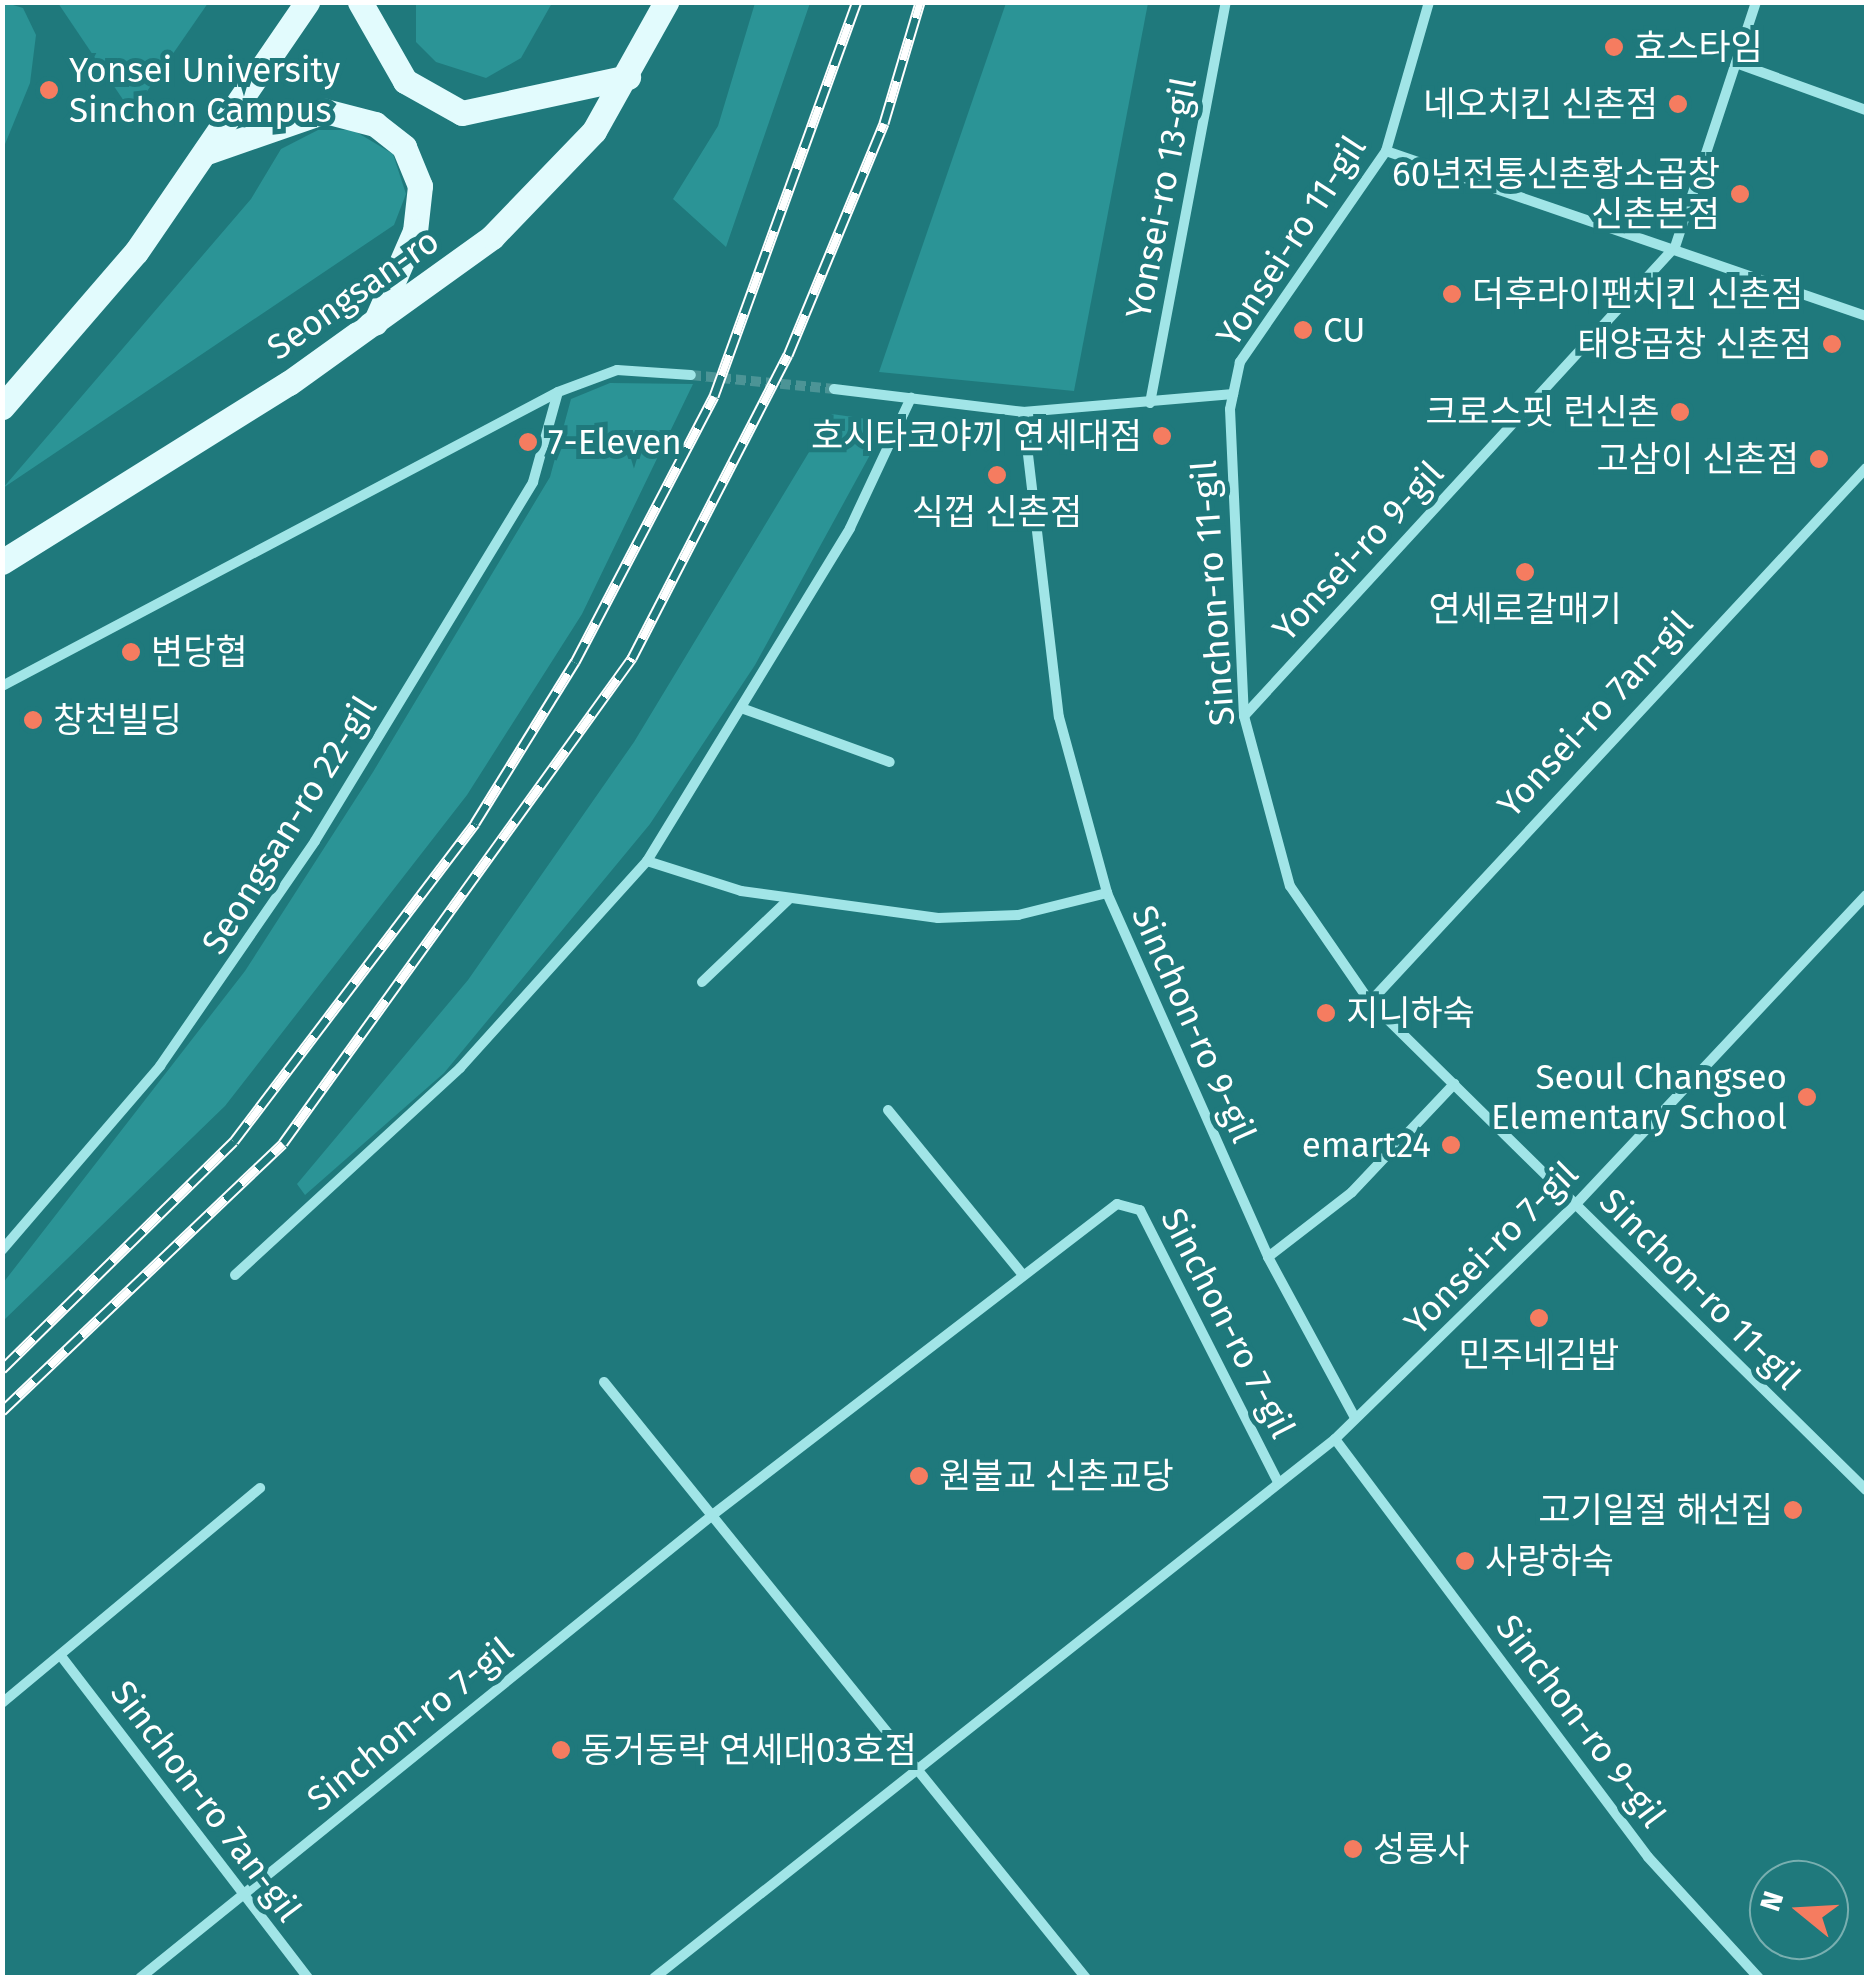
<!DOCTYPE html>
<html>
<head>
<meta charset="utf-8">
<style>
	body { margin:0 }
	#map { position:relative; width:1869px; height:1980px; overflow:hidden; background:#1f797c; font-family:"Fira Sans","Noto Sans KR",sans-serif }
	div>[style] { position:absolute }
	.green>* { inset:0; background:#2b9496 }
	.street-tunnel>* { height:10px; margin-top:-5px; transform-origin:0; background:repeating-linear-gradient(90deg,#4c9496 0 10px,transparent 0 15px) }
	.street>* { height:10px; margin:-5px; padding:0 5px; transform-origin:5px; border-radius:5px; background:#a1e5e7 }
	.primary>* { height:25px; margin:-12.5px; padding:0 12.5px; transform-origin:12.5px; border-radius:12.5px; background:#e2fbfd }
	.rail>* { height:11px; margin-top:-5.5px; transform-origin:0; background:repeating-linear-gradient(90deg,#1f797c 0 22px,#fff 0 44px); box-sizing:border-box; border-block:2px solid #fff }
	.dots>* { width:28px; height:28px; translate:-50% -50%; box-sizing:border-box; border:5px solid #1f797c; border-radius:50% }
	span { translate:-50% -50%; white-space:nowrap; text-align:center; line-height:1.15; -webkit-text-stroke:10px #1f797c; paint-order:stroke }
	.poi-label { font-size:35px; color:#fff }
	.left { translate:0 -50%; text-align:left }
	.right { translate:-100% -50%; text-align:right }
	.street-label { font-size:35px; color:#fff }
	.frame { position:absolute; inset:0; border:5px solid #fff; pointer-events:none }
	.north { position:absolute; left:1749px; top:1860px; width:100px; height:100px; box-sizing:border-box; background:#1f797c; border:2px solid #79afb0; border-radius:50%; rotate:288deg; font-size:28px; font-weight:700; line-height:40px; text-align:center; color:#fff }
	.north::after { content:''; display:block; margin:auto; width:35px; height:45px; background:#f57c60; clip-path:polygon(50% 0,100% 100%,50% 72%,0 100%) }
</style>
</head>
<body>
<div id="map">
	<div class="green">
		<i style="clip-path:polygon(3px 2px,23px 8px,36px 35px,30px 83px,3px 149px)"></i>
		<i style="clip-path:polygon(58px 3px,208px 3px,132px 113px)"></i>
		<i style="clip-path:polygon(416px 3px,416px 2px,552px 3px,521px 58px,486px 78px,436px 62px,416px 42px)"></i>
		<i style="clip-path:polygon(755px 3px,810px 3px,726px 247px,673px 199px,718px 126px)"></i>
		<i style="clip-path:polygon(1006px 3px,1148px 3px,1074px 391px,879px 372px)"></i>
		<i style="clip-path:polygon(318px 130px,353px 130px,393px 154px,406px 194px,394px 225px,3px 488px,251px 199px,281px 149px)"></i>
		<i style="clip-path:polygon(610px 383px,693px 384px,582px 614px,467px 795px,225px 1106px,3px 1321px,3px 1283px,245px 971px,373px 772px,550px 477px,571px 399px)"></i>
		<i style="clip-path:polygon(832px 414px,888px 422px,755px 665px,650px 824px,444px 1073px,305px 1195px,297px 1184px,468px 980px,634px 742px)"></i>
	</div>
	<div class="street-tunnel">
		<i style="left:691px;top:375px;width:144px;rotate:5.6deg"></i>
	</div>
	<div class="street">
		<i style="left:1429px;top:2px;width:155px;rotate:106.1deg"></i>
		<i style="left:1386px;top:151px;width:257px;rotate:124.7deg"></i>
		<i style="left:1240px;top:362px;width:48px;rotate:102deg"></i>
		<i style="left:1230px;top:409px;width:307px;rotate:87.4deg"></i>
		<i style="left:1244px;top:716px;width:176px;rotate:74.9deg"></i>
		<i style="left:1290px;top:886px;width:141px;rotate:55.4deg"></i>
		<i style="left:1370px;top:1002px;width:696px;rotate:44.53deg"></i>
		<i style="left:1736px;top:63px;width:138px;rotate:19.9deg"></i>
		<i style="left:1386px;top:151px;width:508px;rotate:18.97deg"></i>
		<i style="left:834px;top:389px;width:190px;rotate:6.9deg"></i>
		<i style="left:1023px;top:412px;width:211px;rotate:-4.9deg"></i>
		<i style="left:1150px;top:403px;width:408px;rotate:-79.3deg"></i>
		<i style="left:1023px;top:412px;width:307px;rotate:83.3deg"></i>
		<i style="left:1059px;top:717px;width:182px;rotate:74.7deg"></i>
		<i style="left:1107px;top:893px;width:398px;rotate:66.1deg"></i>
		<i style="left:1268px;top:1257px;width:183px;rotate:61.6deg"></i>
		<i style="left:2px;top:686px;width:629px;rotate:-27.87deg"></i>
		<i style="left:558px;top:392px;width:63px;rotate:-20.4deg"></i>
		<i style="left:617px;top:370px;width:74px;rotate:3.9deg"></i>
		<i style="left:744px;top:709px;width:155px;rotate:20deg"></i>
		<i style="left:1244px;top:716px;width:637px;rotate:-47.42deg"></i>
		<i style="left:1675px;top:247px;width:258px;rotate:-71.7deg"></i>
		<i style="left:647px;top:861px;width:99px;rotate:17.7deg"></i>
		<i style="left:741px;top:891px;width:199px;rotate:7.8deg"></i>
		<i style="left:938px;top:918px;width:80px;rotate:-2.1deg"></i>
		<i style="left:1018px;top:915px;width:92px;rotate:-13.9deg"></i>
		<i style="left:702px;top:982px;width:119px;rotate:-43.6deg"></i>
		<i style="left:1370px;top:1002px;width:729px;rotate:-47.11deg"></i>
		<i style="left:888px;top:1110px;width:212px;rotate:50.7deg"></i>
		<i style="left:2px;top:1250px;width:243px;rotate:-49.3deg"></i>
		<i style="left:160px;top:1066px;width:273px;rotate:-55.4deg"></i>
		<i style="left:315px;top:841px;width:420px;rotate:-58.7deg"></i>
		<i style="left:533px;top:482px;width:93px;rotate:-74.5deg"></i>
		<i style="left:1268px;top:1257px;width:106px;rotate:-37.7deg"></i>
		<i style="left:1352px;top:1192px;width:149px;rotate:-46.6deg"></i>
		<i style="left:235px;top:1275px;width:306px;rotate:-42.6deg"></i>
		<i style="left:460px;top:1068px;width:279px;rotate:-47.9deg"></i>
		<i style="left:647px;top:861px;width:390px;rotate:-58.6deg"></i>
		<i style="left:850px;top:528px;width:144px;rotate:-64.9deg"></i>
		<i style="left:604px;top:1382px;width:767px;rotate:51.04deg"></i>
		<i style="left:1335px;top:1439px;width:522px;rotate:53.17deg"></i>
		<i style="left:1648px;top:1857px;width:164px;rotate:47.5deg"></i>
		<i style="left:61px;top:1656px;width:406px;rotate:52.5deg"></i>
		<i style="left:2px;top:1703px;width:336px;rotate:-39.8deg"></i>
		<i style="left:140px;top:1978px;width:739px;rotate:-38.96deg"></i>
		<i style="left:715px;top:1513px;width:507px;rotate:-37.55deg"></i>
		<i style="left:1117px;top:1204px;width:24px;rotate:15deg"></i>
		<i style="left:1140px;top:1210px;width:305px;rotate:63.1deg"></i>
		<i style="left:654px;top:1978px;width:868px;rotate:-38.36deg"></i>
		<i style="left:1335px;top:1439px;width:337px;rotate:-44.3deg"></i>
		<i style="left:1576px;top:1204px;width:424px;rotate:-46.8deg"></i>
	</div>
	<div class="primary">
		<i style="left:360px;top:2px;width:91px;rotate:60.3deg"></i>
		<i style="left:405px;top:81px;width:65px;rotate:29.3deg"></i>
		<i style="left:462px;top:113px;width:170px;rotate:-12.2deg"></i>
		<i style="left:207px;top:152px;width:125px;rotate:-19.2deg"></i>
		<i style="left:325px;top:111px;width:52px;rotate:14.6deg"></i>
		<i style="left:375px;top:124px;width:37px;rotate:38deg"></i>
		<i style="left:404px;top:147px;width:42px;rotate:67.7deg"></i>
		<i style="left:420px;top:186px;width:45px;rotate:96.3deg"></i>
		<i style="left:415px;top:231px;width:100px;rotate:113.5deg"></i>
		<i style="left:2px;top:407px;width:205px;rotate:-49.2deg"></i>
		<i style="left:136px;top:252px;width:303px;rotate:-55.6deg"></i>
		<i style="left:2px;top:562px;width:338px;rotate:-32deg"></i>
		<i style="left:289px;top:383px;width:250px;rotate:-35.7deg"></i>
		<i style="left:492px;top:237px;width:147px;rotate:-46.1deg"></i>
		<i style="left:594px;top:131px;width:148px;rotate:-60.8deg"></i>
	</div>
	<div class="rail">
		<i style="left:2px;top:1369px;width:325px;rotate:-44.5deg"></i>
		<i style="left:234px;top:1141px;width:399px;rotate:-52.8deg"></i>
		<i style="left:475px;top:823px;width:190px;rotate:-58.2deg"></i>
		<i style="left:575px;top:662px;width:300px;rotate:-62.4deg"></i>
		<i style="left:714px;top:396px;width:419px;rotate:-70.1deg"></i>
		<i style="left:2px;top:1411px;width:388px;rotate:-43.6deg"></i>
		<i style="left:283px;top:1143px;width:598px;rotate:-54.26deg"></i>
		<i style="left:632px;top:658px;width:341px;rotate:-62.8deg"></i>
		<i style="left:788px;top:355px;width:251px;rotate:-67.5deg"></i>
		<i style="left:884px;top:123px;width:126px;rotate:-73.4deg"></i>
	</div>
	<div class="dots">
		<i style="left:1614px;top:47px;background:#f57c60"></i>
		<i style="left:49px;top:90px;background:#f57c60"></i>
		<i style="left:1678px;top:104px;background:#f57c60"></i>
		<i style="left:1740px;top:194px;background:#f57c60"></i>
		<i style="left:1452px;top:294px;background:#f57c60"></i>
		<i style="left:1303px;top:330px;background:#f57c60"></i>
		<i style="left:1832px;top:344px;background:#f57c60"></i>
		<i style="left:1680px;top:412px;background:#f57c60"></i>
		<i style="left:1162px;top:436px;background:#f57c60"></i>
		<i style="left:528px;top:442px;background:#f57c60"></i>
		<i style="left:1819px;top:459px;background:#f57c60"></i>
		<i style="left:997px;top:475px;background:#f57c60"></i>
		<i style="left:1525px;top:572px;background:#f57c60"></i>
		<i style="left:131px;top:652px;background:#f57c60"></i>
		<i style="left:33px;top:720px;background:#f57c60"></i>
		<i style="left:1326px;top:1013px;background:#f57c60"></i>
		<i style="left:1807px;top:1097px;background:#f57c60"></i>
		<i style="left:1451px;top:1145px;background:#f57c60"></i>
		<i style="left:1539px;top:1318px;background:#f57c60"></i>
		<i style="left:919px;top:1476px;background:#f57c60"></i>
		<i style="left:1793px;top:1510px;background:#f57c60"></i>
		<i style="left:1465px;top:1561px;background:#f57c60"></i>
		<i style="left:561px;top:1750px;background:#f57c60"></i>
		<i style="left:1353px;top:1849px;background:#f57c60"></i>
	</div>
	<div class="poi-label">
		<span class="left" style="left:1634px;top:47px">효스타임</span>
		<span class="left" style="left:69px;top:90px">Yonsei University<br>Sinchon Campus</span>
		<span class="right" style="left:1658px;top:104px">네오치킨 신촌점</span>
		<span class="right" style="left:1720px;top:194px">60년전통신촌황소곱창<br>신촌본점</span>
		<span class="left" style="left:1472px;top:294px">더후라이팬치킨 신촌점</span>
		<span class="left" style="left:1323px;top:330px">CU</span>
		<span class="right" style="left:1812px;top:344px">태양곱창 신촌점</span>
		<span class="right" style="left:1660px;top:412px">크로스핏 런신촌</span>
		<span class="right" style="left:1142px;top:436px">호시타코야끼 연세대점</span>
		<span class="left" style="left:548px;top:442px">7-Eleven</span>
		<span class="right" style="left:1799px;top:459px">고삼이 신촌점</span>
		<span style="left:997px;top:512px">식껍 신촌점</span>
		<span style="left:1525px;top:609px">연세로갈매기</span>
		<span class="left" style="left:151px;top:652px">변당협</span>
		<span class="left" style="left:53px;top:720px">창천빌딩</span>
		<span class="left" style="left:1346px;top:1013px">지니하숙</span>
		<span class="right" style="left:1787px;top:1097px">Seoul Changseo<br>Elementary School</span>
		<span class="right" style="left:1431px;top:1145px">emart24</span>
		<span style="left:1539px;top:1355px">민주네김밥</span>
		<span class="left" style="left:939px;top:1476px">원불교 신촌교당</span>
		<span class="right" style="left:1773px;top:1510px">고기일절 해선집</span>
		<span class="left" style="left:1485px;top:1561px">사랑하숙</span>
		<span class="left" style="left:581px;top:1750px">동거동락 연세대03호점</span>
		<span class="left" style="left:1373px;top:1849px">성룡사</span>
	</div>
	<div class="street-label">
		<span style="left:1161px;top:198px;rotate:-79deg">Yonsei-ro 13-gil</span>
		<span style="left:1291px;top:241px;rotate:-57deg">Yonsei-ro 11-gil</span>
		<span style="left:353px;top:294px;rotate:-35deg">Seongsan-ro</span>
		<span style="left:1358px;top:551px;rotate:-47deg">Yonsei-ro 9-gil</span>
		<span style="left:1213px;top:593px;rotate:-94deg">Sinchon-ro 11-gil</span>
		<span style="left:1595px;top:714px;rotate:-47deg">Yonsei-ro 7an-gil</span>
		<span style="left:289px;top:825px;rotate:-58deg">Seongsan-ro 22-gil</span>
		<span style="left:1194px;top:1024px;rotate:66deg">Sinchon-ro 9-gil</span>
		<span style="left:1491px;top:1248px;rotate:-45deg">Yonsei-ro 7-gil</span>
		<span style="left:1700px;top:1289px;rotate:45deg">Sinchon-ro 11-gil</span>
		<span style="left:1228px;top:1323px;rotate:63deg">Sinchon-ro 7-gil</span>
		<span style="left:1581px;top:1721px;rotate:53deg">Sinchon-ro 9-gil</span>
		<span style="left:410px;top:1724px;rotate:-39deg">Sinchon-ro 7-gil</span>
		<span style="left:206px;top:1801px;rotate:53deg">Sinchon-ro 7an-gil</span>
	</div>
	<div class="frame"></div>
	<div class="north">N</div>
</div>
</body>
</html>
